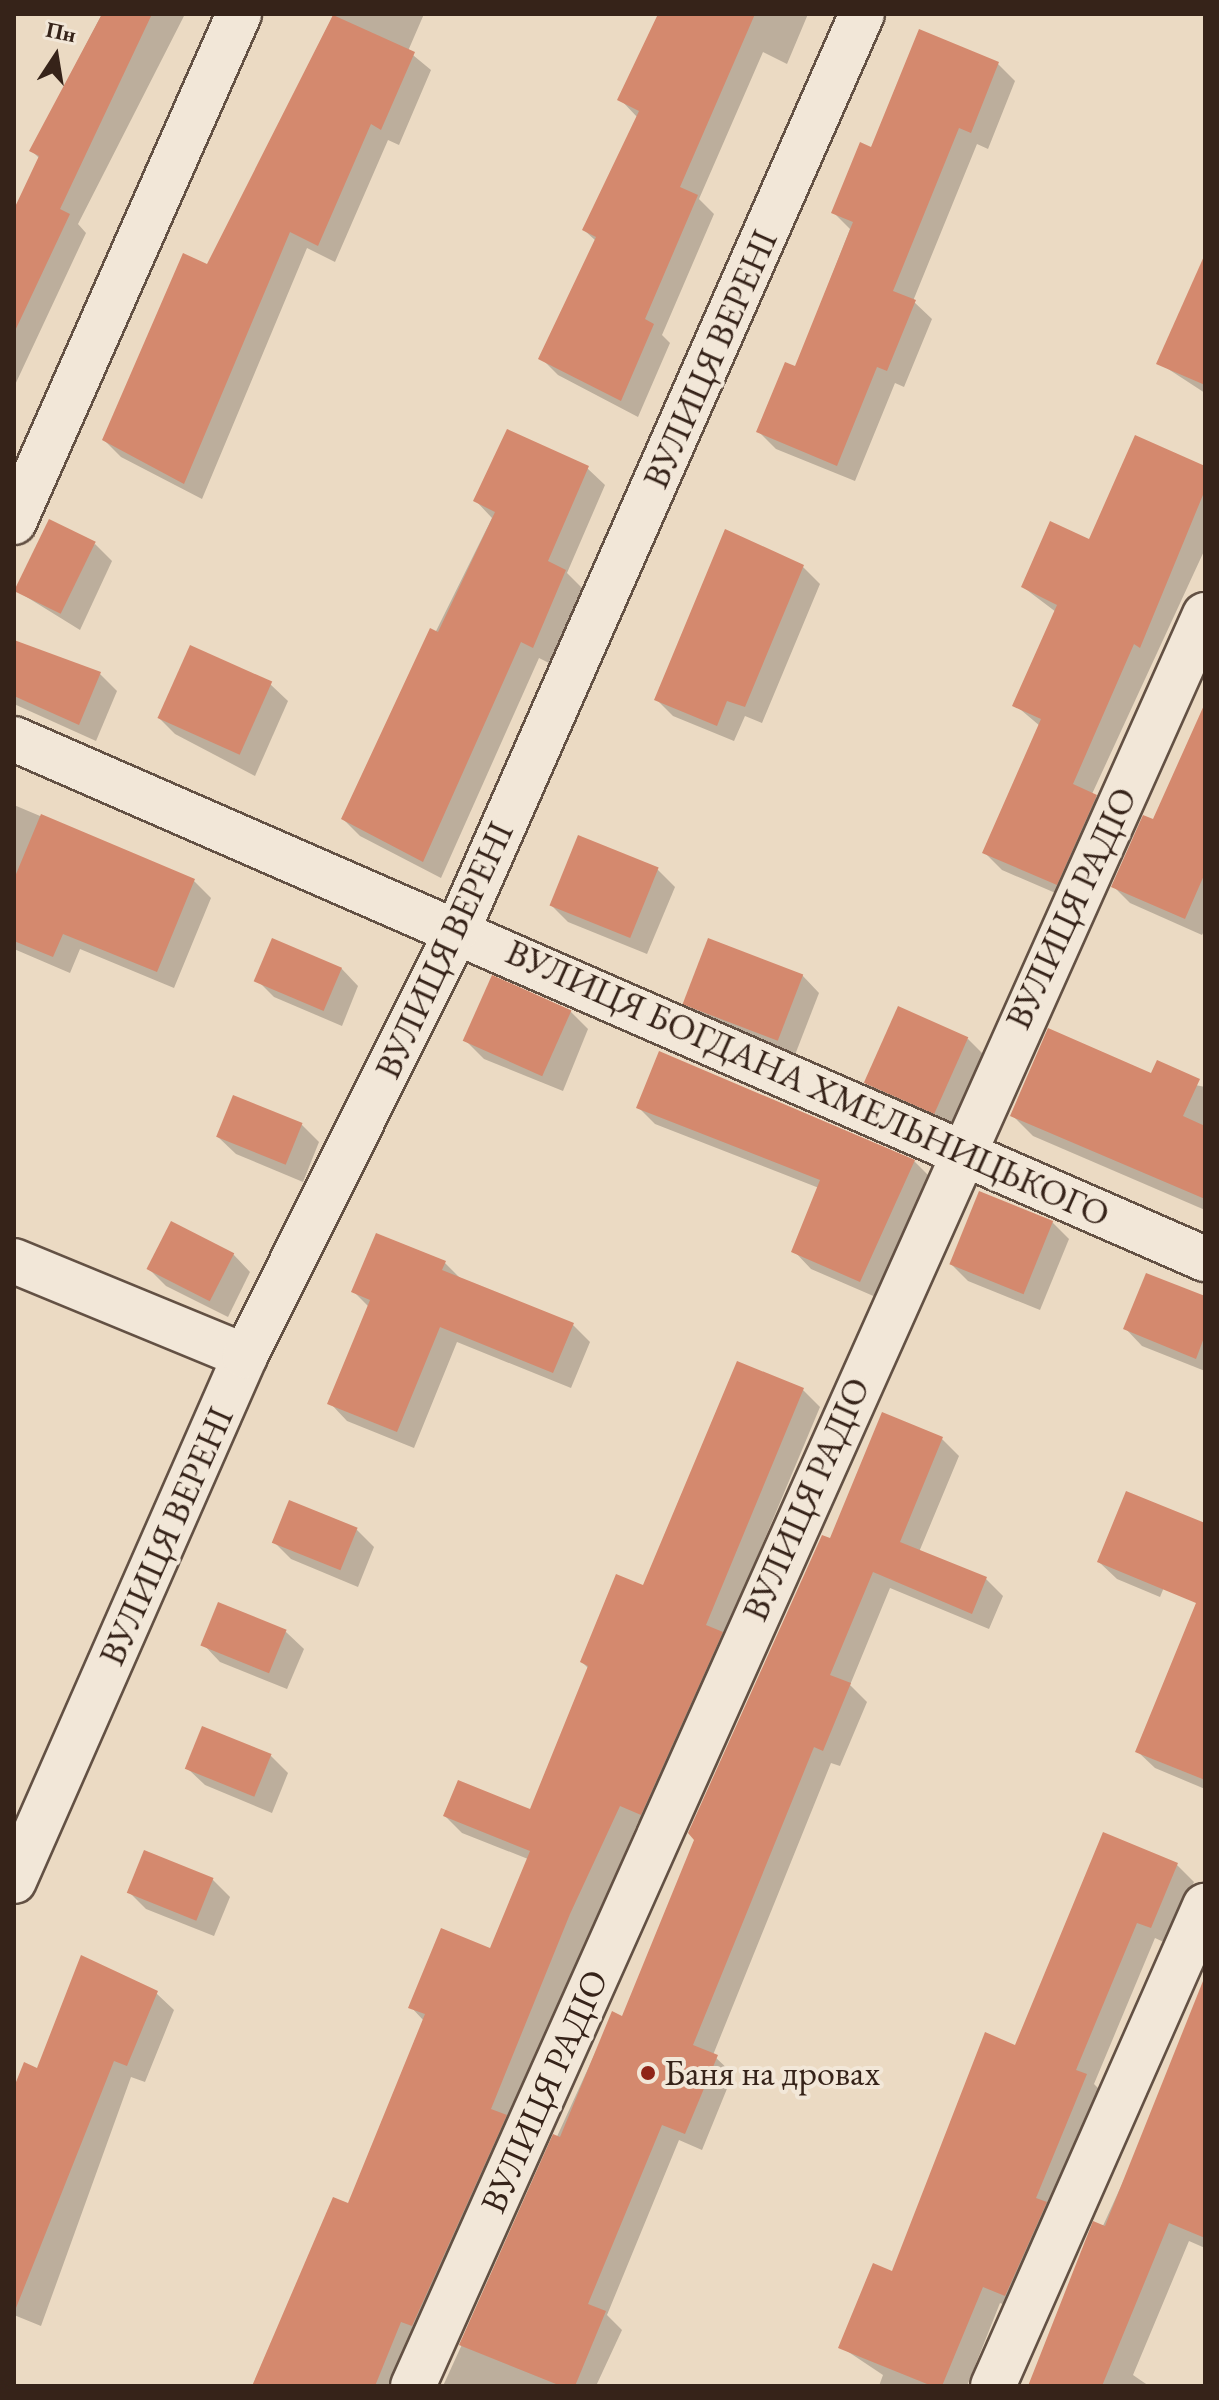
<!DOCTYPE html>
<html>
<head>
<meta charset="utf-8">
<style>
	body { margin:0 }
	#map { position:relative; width:1219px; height:2400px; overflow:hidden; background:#ebdac3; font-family:"EB Garamond",serif }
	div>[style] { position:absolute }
	.shadow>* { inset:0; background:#0003 }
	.building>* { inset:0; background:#d4896e; transform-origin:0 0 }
	.roads { filter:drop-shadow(2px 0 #635144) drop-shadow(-2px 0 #635144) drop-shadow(0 2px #635144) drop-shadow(0 -2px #635144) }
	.minor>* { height:44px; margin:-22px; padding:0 22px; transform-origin:22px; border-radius:22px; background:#f2e7d8 }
	.dots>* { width:22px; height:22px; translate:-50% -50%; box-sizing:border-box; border:4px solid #f2e7d8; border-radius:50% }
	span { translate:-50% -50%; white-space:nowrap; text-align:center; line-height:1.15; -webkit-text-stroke:8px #f2e7d8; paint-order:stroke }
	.street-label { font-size:36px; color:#362319 }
	.poi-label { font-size:36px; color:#362319 }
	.left { translate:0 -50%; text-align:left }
	.frame { position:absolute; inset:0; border:16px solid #362319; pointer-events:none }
	.north { position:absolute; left:16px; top:16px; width:80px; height:80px; -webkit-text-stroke:6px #f2e7d8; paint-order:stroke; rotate:12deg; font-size:22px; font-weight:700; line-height:32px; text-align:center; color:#362319 }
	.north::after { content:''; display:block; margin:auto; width:28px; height:36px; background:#362319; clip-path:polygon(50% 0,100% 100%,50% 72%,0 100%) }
</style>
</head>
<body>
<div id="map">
	<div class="shadow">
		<i style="clip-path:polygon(102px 14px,185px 14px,78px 224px,86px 233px,14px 387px,14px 214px,40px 159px,31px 150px)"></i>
		<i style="clip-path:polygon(334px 14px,424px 14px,408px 51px,431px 70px,399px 145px,388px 140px,335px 262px,307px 248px,202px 499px,121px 457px,104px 440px,208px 267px)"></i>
		<i style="clip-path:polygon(685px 14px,808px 14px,787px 64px,763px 52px,699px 199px,714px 214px,662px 335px,670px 343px,638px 417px,558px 375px,541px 358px,596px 241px,584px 230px,638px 118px,620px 99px)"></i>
		<i style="clip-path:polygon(998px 64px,1015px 81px,988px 149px,977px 144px,913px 301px,932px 319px,904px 387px,895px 383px,855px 481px,776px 449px,759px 432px,796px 368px,850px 229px,833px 212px,872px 149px)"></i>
		<i style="clip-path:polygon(1205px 302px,1205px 393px,1159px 363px)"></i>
		<i style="clip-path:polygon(587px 468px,605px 485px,567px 573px,583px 589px,551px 664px,539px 658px,441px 878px,360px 836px,343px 819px,492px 518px,475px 500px)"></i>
		<i style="clip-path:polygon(1205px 469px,1205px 549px,1092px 794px,1113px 813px,1074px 901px,1002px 870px,985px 853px,1040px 726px,1015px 705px,1056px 612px,1023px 587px)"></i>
		<i style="clip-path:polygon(95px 544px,112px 561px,80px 630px,17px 591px)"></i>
		<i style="clip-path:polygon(803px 567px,820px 584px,762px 723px,745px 716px,734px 741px,673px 716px,656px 699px)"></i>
		<i style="clip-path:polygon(14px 645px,100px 674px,117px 691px,96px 741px,14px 704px)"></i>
		<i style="clip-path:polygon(270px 684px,288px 701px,255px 776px,175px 734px,158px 717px)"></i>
		<i style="clip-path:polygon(1205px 709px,1205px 929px,1202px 935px,1130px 903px,1113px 886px,1154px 822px)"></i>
		<i style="clip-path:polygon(14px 805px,194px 881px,211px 898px,174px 988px,80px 949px,70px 973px,14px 949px)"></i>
		<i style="clip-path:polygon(657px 869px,675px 887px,647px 954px,568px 922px,551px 905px)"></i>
		<i style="clip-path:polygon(341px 968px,358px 986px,342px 1026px,274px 997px,257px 980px)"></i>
		<i style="clip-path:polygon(802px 975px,819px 993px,793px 1060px,703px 1021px,685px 1003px)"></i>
		<i style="clip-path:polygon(571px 1012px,588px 1029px,563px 1091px,484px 1059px,467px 1042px)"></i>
		<i style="clip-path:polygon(968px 1039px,985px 1056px,952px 1130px,884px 1100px,866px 1082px)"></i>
		<i style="clip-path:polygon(1152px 1076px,1205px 1087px,1205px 1210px,1033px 1136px,1012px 1115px)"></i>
		<i style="clip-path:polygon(638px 1107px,914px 1161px,931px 1178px,878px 1298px,811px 1269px,794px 1251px,819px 1188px,655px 1124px)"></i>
		<i style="clip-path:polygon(302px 1125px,319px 1142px,303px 1182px,236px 1154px,218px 1137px)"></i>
		<i style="clip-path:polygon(1052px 1222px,1069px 1239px,1040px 1310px,968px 1281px,951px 1264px)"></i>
		<i style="clip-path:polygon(233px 1254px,250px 1272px,228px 1317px,166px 1286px,149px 1269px)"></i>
		<i style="clip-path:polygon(445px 1263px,463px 1281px,573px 1325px,590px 1342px,571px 1388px,457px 1342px,414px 1448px,347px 1421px,330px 1403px,369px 1307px,353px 1291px)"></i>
		<i style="clip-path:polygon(1205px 1298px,1205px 1371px,1142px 1346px,1125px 1328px)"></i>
		<i style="clip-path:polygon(738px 1363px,803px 1390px,820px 1407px,724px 1636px,658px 1830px,638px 1822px,510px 2121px,410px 2386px,255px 2386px,349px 2206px,424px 2021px,411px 2007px,491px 1950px,528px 1859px,462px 1833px,445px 1816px,531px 1812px,589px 1669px,582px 1662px,644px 1587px)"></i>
		<i style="clip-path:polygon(942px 1439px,959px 1456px,919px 1552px,986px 1579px,1003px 1596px,989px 1629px,890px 1588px,850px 1685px,867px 1702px,840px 1766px,831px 1763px,713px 2055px,733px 2074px,702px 2150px,679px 2140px,607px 2315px,622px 2330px,596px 2386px,443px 2386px,613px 2014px,623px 2018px,832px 1541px)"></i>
		<i style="clip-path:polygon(1188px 1529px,1160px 1597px,1117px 1579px,1099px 1562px)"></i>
		<i style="clip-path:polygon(357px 1530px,374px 1547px,358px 1587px,291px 1559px,274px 1542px)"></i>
		<i style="clip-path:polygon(1205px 1585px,1205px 1789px,1155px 1768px,1137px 1751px)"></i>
		<i style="clip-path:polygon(219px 1605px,286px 1632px,304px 1649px,287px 1689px,220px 1662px,203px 1644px)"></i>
		<i style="clip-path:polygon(271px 1756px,288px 1773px,272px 1813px,205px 1785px,187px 1768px)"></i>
		<i style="clip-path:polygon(1176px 1864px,1194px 1882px,1168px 1944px,1155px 1938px,1094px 2084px,1103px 2093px,1023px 2312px,1000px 2303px,967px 2386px,879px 2386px,883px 2375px,841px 2347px,893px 2274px,1016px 2047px)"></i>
		<i style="clip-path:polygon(213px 1880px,230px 1897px,214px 1936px,146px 1909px,129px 1892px)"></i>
		<i style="clip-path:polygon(156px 1993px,174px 2010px,145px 2082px,131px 2077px,41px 2326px,14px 2315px,14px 2095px,25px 2065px,39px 2071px)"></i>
		<i style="clip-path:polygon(1205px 2002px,1205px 2248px,1189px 2241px,1133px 2375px,1149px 2386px,1030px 2386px)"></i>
	</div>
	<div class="building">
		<i style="clip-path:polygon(102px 14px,152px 14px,60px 209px,70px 214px,14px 333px,14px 209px,39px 156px,29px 151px)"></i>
		<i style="clip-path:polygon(658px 14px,755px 14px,680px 187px,698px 195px,645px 319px,654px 324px,621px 401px,538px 359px,596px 237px,582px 230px,639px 111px,617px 100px)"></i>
		<i style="clip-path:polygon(333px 15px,415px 52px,381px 130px,371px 124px,318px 246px,290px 232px,184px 484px,102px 440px,183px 253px,207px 264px)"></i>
		<i style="clip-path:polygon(919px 29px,999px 62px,971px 133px,959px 128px,893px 291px,916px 300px,887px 371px,877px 367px,837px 466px,756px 432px,785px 362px,795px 366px,853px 222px,831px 213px,860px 142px,871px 147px)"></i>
		<i style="clip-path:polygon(1205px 254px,1205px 385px,1156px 364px)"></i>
		<i style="clip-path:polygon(507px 429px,589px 466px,548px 561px,566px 570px,533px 648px,521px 642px,423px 862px,341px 819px,430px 628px,438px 632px,495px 512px,473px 501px)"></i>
		<i style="clip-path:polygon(1135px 435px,1205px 466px,1205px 490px,1140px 648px,1134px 644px,1073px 784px,1097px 795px,1057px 885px,982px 853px,1041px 719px,1012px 706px,1057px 605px,1021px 587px,1050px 521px,1089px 539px)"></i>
		<i style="left:49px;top:519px;width:52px;height:80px;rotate:26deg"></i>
		<i style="clip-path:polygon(725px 529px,804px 565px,745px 707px,727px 701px,717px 726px,654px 700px)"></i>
		<i style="clip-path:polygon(14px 640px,101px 672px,79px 725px,14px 696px)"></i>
		<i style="left:190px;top:645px;width:90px;height:80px;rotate:24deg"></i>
		<i style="clip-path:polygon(1205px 703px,1205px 873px,1185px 919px,1111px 887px,1143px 815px,1153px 819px)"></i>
		<i style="clip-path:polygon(41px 814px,195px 879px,157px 972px,63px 934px,53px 957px,14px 941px,14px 879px)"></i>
		<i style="left:578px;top:835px;width:87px;height:76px;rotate:22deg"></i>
		<i style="left:272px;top:938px;width:76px;height:47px;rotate:23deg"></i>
		<i style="left:708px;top:938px;width:102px;height:71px;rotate:21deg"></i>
		<i style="left:492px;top:975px;width:87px;height:72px;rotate:24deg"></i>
		<i style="left:898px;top:1006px;width:77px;height:84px;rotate:24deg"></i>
		<i style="clip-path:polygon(1048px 1028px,1151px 1073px,1157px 1060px,1200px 1079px,1183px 1116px,1205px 1126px,1205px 1199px,1010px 1116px)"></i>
		<i style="clip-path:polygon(659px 1051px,915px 1160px,860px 1282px,791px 1252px,820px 1180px,636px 1108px)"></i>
		<i style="left:233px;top:1095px;width:75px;height:45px;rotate:22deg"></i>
		<i style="left:979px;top:1191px;width:80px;height:79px;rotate:22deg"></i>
		<i style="left:171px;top:1221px;width:71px;height:54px;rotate:27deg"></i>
		<i style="clip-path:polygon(376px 1233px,446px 1261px,442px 1270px,574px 1323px,553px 1373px,440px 1327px,397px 1432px,327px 1404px,370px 1300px,351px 1292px)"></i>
		<i style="clip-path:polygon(1146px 1273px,1205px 1296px,1205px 1335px,1196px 1359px,1123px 1329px)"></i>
		<i style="clip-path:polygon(737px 1361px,804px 1388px,706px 1625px,723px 1632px,641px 1815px,620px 1806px,570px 1914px,491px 2109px,507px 2115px,412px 2326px,401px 2322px,375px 2386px,252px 2386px,333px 2197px,348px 2203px,425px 2014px,408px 2008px,441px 1928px,490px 1948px,530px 1851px,443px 1816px,458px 1780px,530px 1809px,588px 1666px,580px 1662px,616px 1574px,643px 1585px)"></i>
		<i style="clip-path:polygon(882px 1412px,943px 1437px,900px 1542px,987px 1577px,972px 1614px,873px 1572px,830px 1675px,851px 1683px,823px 1751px,814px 1747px,693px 2045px,718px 2055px,685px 2134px,662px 2125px,588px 2304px,606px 2311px,575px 2386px,561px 2386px,459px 2345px,553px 2134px,560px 2137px,612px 2011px,622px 2016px,694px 1840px,688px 1833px,822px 1535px,830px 1538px)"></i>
		<i style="clip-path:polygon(1126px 1491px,1205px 1523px,1205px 1780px,1135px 1752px,1196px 1603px,1097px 1562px)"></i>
		<i style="left:289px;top:1500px;width:74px;height:46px;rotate:22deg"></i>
		<i style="left:218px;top:1602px;width:74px;height:47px;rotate:22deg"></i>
		<i style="left:202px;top:1726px;width:75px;height:46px;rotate:22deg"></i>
		<i style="clip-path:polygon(1103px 1832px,1178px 1863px,1151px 1928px,1137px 1923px,1076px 2070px,1087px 2074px,1036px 2198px,1047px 2202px,1005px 2296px,983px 2287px,942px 2386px,932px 2386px,838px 2348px,873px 2263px,892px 2271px,985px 2032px,1015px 2045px)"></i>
		<i style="left:144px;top:1850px;width:75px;height:46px;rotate:22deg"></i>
		<i style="clip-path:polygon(81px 1955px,158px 1991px,127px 2066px,114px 2061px,16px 2308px,14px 2087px,24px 2062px,37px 2068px)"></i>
		<i style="clip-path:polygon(1205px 1976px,1205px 2238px,1169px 2223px,1102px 2386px,1028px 2386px,1093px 2221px,1105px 2226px)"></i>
	</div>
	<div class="roads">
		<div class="minor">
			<i style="left:14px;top:522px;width:556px;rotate:-66.11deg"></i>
			<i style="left:14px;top:739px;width:1300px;rotate:23.59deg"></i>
			<i style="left:14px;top:1261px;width:250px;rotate:22.4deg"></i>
			<i style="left:14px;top:1881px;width:574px;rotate:-66.25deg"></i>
			<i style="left:245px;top:1356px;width:477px;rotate:-63.5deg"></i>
			<i style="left:458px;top:929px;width:1000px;rotate:-66.18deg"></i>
			<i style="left:413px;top:2386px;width:1940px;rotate:-65.91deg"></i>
			<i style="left:993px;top:2386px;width:525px;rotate:-66.17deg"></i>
		</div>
	</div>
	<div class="dots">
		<i style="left:648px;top:2073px;background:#8f2418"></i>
	</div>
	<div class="street-label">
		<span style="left:710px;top:359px;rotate:-66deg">ВУЛИЦЯ ВЕРЕНІ</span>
		<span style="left:1071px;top:908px;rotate:-65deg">ВУЛИЦЯ РАДІО</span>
		<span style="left:444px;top:950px;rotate:-65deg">ВУЛИЦЯ ВЕРЕНІ</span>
		<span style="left:808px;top:1083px;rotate:24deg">ВУЛИЦЯ БОГДАНА ХМЕЛЬНИЦЬКОГО</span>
		<span style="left:806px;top:1499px;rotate:-66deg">ВУЛИЦЯ РАДІО</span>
		<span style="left:166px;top:1536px;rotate:-66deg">ВУЛИЦЯ ВЕРЕНІ</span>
		<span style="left:544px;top:2091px;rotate:-66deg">ВУЛИЦЯ РАДІО</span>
	</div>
	<div class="poi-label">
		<span class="left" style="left:664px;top:2073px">Баня на дровах</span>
	</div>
	<div class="frame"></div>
	<div class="north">Пн</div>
</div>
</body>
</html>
